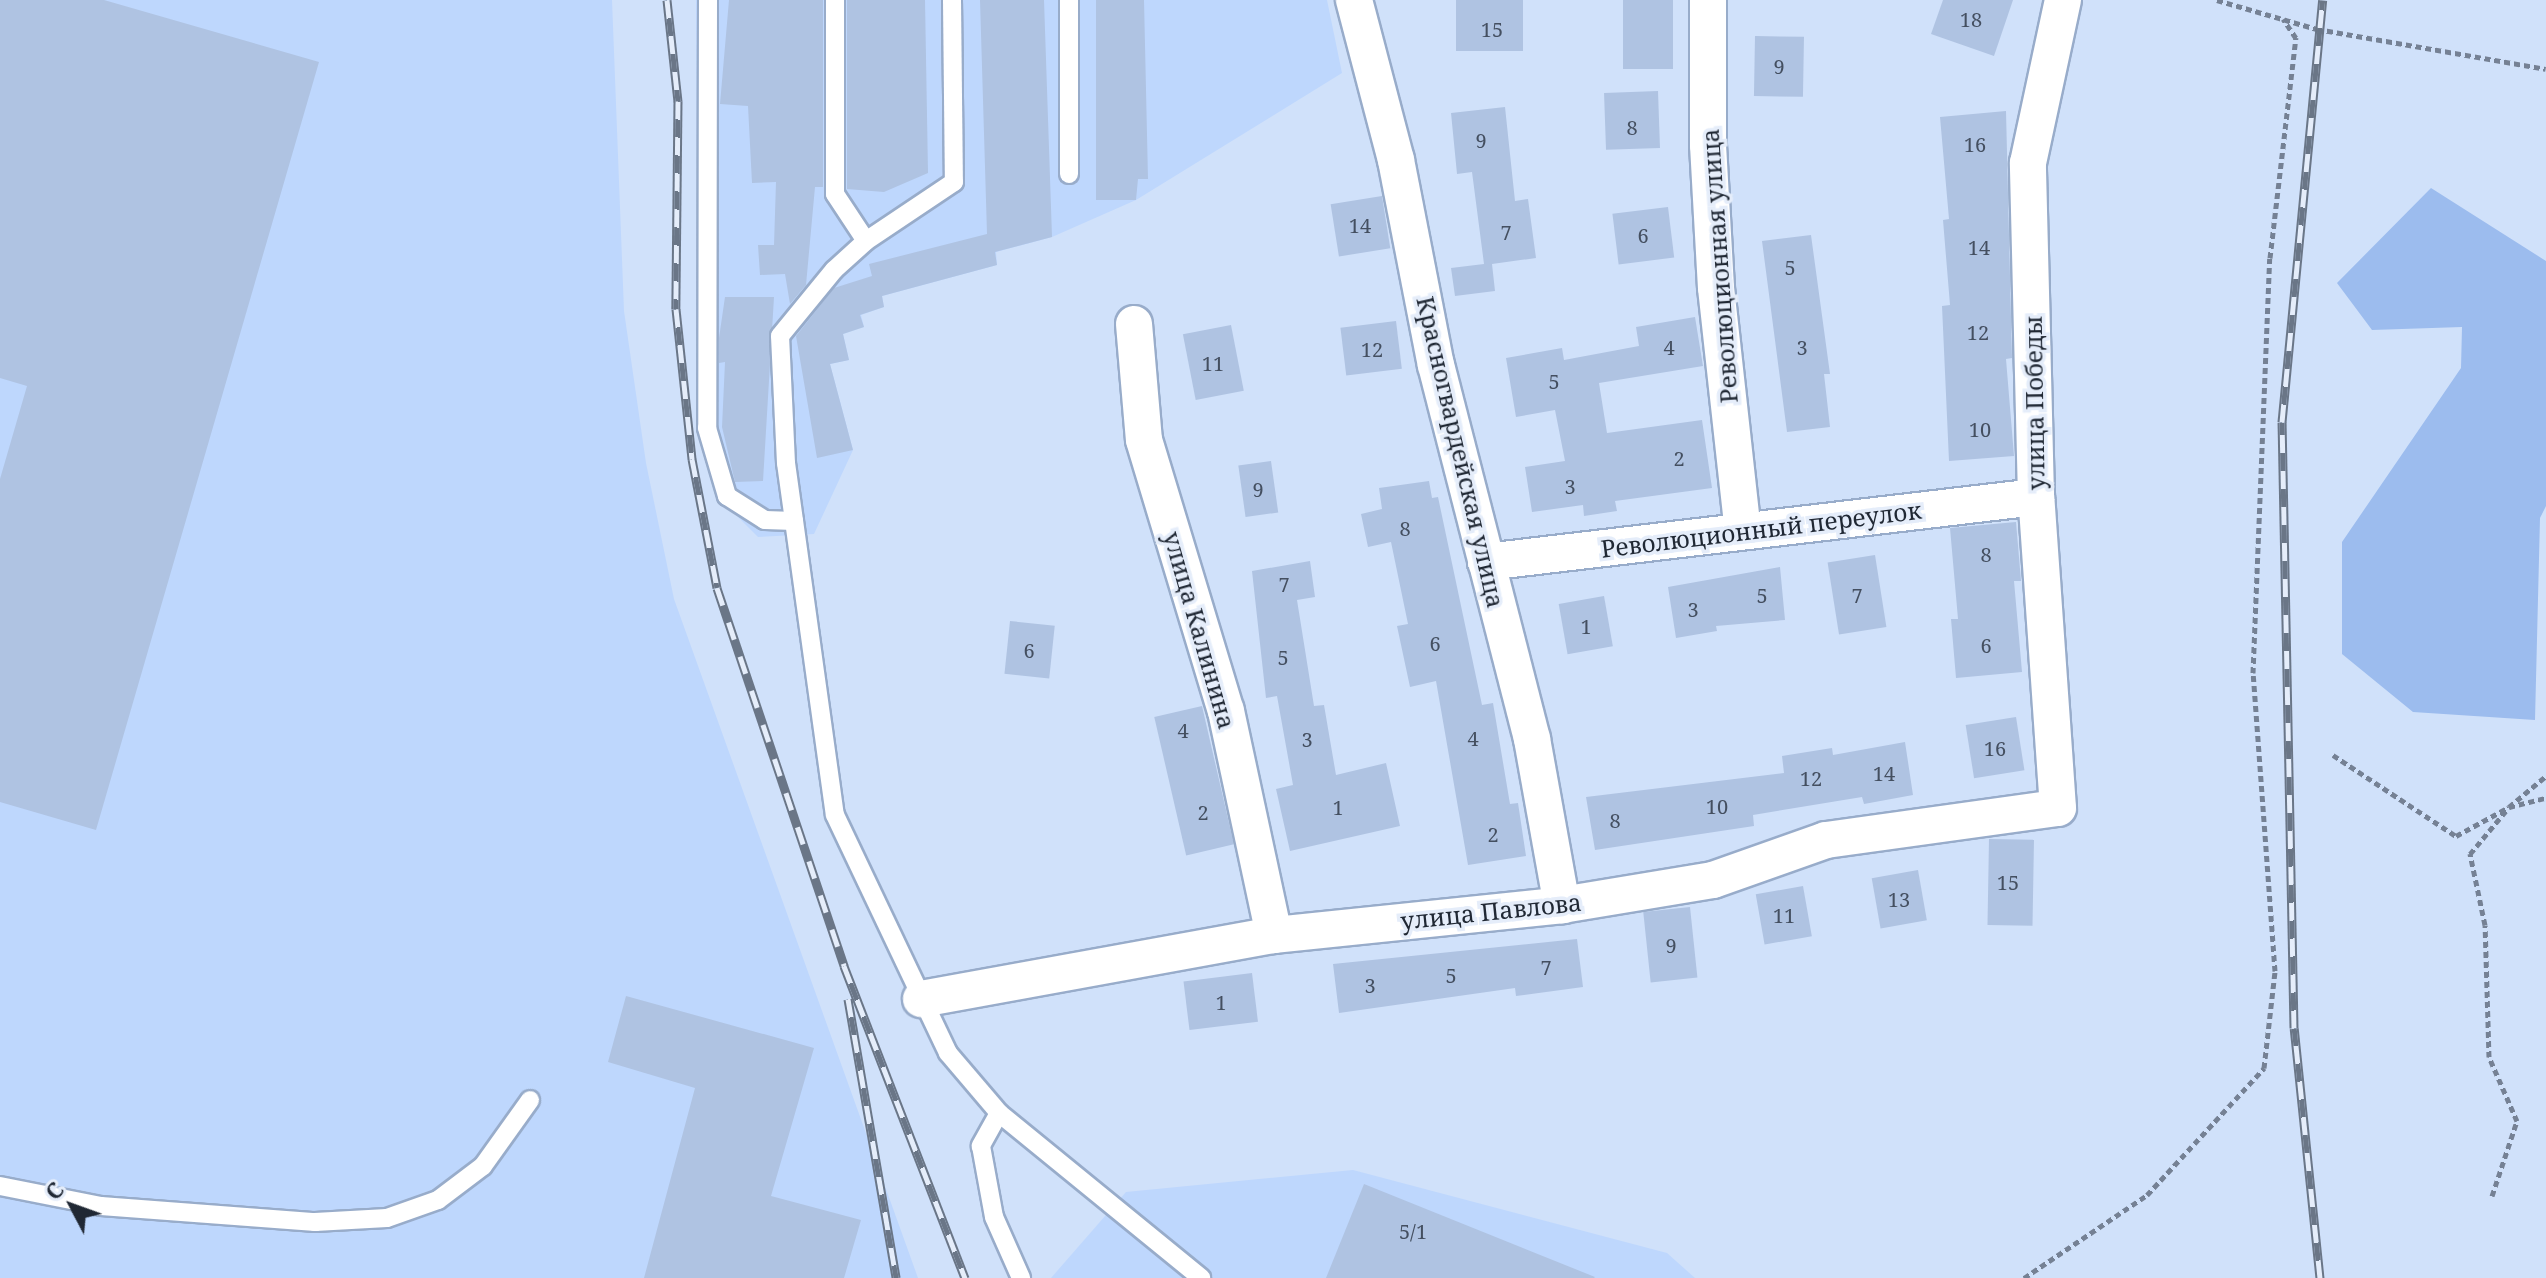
<!DOCTYPE html>
<html>
<head>
<meta charset="utf-8">
<style>
	body { margin:0 }
	#map { position:relative; width:2546px; height:1278px; overflow:hidden; background:#d0e1fa; font-family:"Noto Serif",serif }
	div>[style] { position:absolute }
	.built>* { inset:0; background:#bed7fd }
	.green>* { inset:0; background:#9cbcee }
	.building>* { inset:0; background:#afc3e2; transform-origin:0 0 }
	.path>* { height:5px; margin-top:-2.5px; transform-origin:0; background:repeating-linear-gradient(90deg,#758194 0 6px,transparent 0 10px) }
	.roads { filter:drop-shadow(2px 0 #98acca) drop-shadow(-2px 0 #98acca) drop-shadow(0 2px #98acca) drop-shadow(0 -2px #98acca) }
	.lane>* { height:18px; margin:-9px; padding:0 9px; transform-origin:9px; border-radius:9px; background:#fff }
	.street>* { height:36px; margin:-18px; padding:0 18px; transform-origin:18px; border-radius:18px; background:#fff }
	.rail>* { height:9px; margin-top:-4.5px; transform-origin:0; background:repeating-linear-gradient(90deg,#e5edfa 0 18px,#6a7687 0 36px); box-sizing:border-box; border-block:2px solid #6a7687 }
	span { translate:-50% -50%; white-space:nowrap; text-align:center; line-height:1.15; -webkit-text-stroke:7px #e5edfa; paint-order:stroke }
	.number-label { font-size:20px; color:#444f60 }
	.number-label span { -webkit-text-stroke-width:0 }
	.street-label { font-size:24px; color:#202834 }
	.north { position:absolute; left:32px; top:1166px; width:80px; height:80px; -webkit-text-stroke:6px #e5edfa; paint-order:stroke; rotate:311deg; font-size:22px; font-weight:700; line-height:32px; text-align:center; color:#202834 }
	.north::after { content:''; display:block; margin:auto; width:28px; height:36px; background:#202834; clip-path:polygon(50% 0,100% 100%,50% 72%,0 100%) }
</style>
</head>
<body>
<div id="map">
	<div class="built">
		<i style="clip-path:polygon(0 0,612px 0,624px 311px,646px 463px,674px 599px,918px 1278px,0 1278px)"></i>
		<i style="clip-path:polygon(696px 0,1327px 0,1342px 73px,1136px 200px,1052px 237px,996px 252px,997px 265px,882px 296px,884px 307px,861px 315px,864px 327px,843px 334px,849px 360px,830px 364px,853px 450px,814px 534px,758px 537px,721px 500px,698px 431px)"></i>
		<i style="clip-path:polygon(1353px 1170px,1667px 1253px,1695px 1278px,1051px 1278px,1126px 1192px)"></i>
	</div>
	<div class="green">
		<i style="clip-path:polygon(2431px 188px,2546px 261px,2546px 506px,2540px 518px,2535px 720px,2413px 712px,2342px 654px,2342px 542px,2461px 368px,2462px 327px,2372px 330px,2337px 283px)"></i>
	</div>
	<div class="building">
		<i style="clip-path:polygon(0 0,104px 0,319px 62px,96px 830px,0 802px,0 479px,27px 386px,0 378px)"></i>
		<i style="clip-path:polygon(729px 0,823px 0,823px 187px,815px 187px,806px 285px,790px 304px,785px 274px,760px 275px,758px 245px,774px 245px,776px 182px,752px 183px,748px 106px,720px 104px)"></i>
		<i style="clip-path:polygon(847px 0,925px 0,928px 173px,884px 192px,847px 189px)"></i>
		<i style="clip-path:polygon(980px 0,1044px 0,1052px 237px,995px 252px,997px 265px,882px 296px,884px 307px,860px 315px,864px 327px,843px 334px,849px 360px,830px 364px,853px 450px,817px 458px,796px 336px,834px 288px,872px 276px,869px 264px,987px 234px)"></i>
		<i style="clip-path:polygon(1096px 0,1144px 0,1148px 179px,1138px 179px,1136px 200px,1096px 200px)"></i>
		<i style="left:1456px;top:0;width:67px;height:51px"></i>
		<i style="left:1623px;top:0;width:50px;height:69px"></i>
		<i style="clip-path:polygon(1943px 0,2013px 0,1994px 56px,1931px 34px)"></i>
		<i style="left:1755px;top:36px;width:49px;height:60px;rotate:1deg"></i>
		<i style="left:1658px;top:91px;width:57px;height:54px;rotate:88deg"></i>
		<i style="clip-path:polygon(1505px 107px,1515px 201px,1528px 199px,1536px 258px,1492px 264px,1495px 291px,1455px 296px,1451px 268px,1484px 264px,1472px 172px,1457px 174px,1451px 113px)"></i>
		<i style="clip-path:polygon(2006px 111px,2012px 358px,2006px 359px,2014px 456px,1949px 461px,1942px 306px,1950px 305px,1943px 220px,1949px 219px,1940px 117px)"></i>
		<i style="left:1382px;top:196px;width:53px;height:52px;rotate:81deg"></i>
		<i style="left:1668px;top:207px;width:51px;height:56px;rotate:83deg"></i>
		<i style="clip-path:polygon(1811px 235px,1830px 374px,1824px 374px,1830px 427px,1787px 432px,1762px 241px)"></i>
		<i style="clip-path:polygon(725px 297px,774px 297px,763px 481px,735px 482px,722px 427px,725px 362px,719px 363px,719px 338px)"></i>
		<i style="clip-path:polygon(1695px 317px,1703px 366px,1599px 383px,1607px 433px,1702px 420px,1712px 488px,1615px 501px,1617px 511px,1584px 516px,1583px 505px,1532px 512px,1525px 467px,1565px 461px,1555px 410px,1516px 417px,1506px 358px,1562px 348px,1564px 360px,1639px 346px,1636px 327px)"></i>
		<i style="left:1396px;top:321px;width:48px;height:56px;rotate:83deg"></i>
		<i style="left:1231px;top:325px;width:67px;height:49px;rotate:79deg"></i>
		<i style="left:1271px;top:461px;width:52px;height:33px;rotate:82deg"></i>
		<i style="clip-path:polygon(1429px 481px,1432px 498px,1438px 497px,1482px 705px,1493px 703px,1510px 804px,1518px 803px,1526px 856px,1468px 865px,1436px 681px,1410px 687px,1397px 626px,1408px 624px,1391px 542px,1368px 547px,1361px 514px,1382px 509px,1379px 488px)"></i>
		<i style="clip-path:polygon(2016px 522px,2021px 581px,2014px 581px,2022px 672px,1956px 678px,1951px 619px,1958px 619px,1950px 528px)"></i>
		<i style="left:1875px;top:555px;width:73px;height:48px;rotate:81deg"></i>
		<i style="clip-path:polygon(1310px 561px,1315px 597px,1297px 600px,1314px 706px,1324px 705px,1336px 775px,1386px 763px,1400px 826px,1290px 851px,1276px 789px,1293px 785px,1277px 696px,1266px 698px,1252px 571px)"></i>
		<i style="clip-path:polygon(1780px 567px,1785px 620px,1716px 626px,1717px 631px,1676px 638px,1668px 587px)"></i>
		<i style="left:1604px;top:596px;width:51px;height:46px;rotate:80deg"></i>
		<i style="left:1010px;top:621px;width:45px;height:53px;rotate:6deg"></i>
		<i style="left:1202px;top:706px;width:142px;height:49px;rotate:77deg"></i>
		<i style="left:2016px;top:717px;width:54px;height:51px;rotate:81deg"></i>
		<i style="clip-path:polygon(1905px 742px,1913px 795px,1864px 804px,1862px 797px,1753px 815px,1754px 826px,1595px 850px,1586px 797px,1784px 773px,1782px 756px,1832px 748px,1833px 755px)"></i>
		<i style="left:1989px;top:839px;width:45px;height:86px;rotate:1deg"></i>
		<i style="left:1918px;top:870px;width:51px;height:47px;rotate:80deg"></i>
		<i style="left:1803px;top:886px;width:51px;height:48px;rotate:80deg"></i>
		<i style="left:1690px;top:907px;width:71px;height:47px;rotate:84deg"></i>
		<i style="clip-path:polygon(1577px 939px,1583px 987px,1516px 996px,1515px 988px,1339px 1013px,1333px 964px)"></i>
		<i style="left:1252px;top:973px;width:49px;height:69px;rotate:83deg"></i>
		<i style="clip-path:polygon(626px 996px,814px 1048px,771px 1196px,861px 1220px,844px 1278px,644px 1278px,695px 1088px,608px 1062px)"></i>
		<i style="clip-path:polygon(1364px 1184px,1595px 1277px,1594px 1278px,1326px 1278px)"></i>
	</div>
	<div class="path">
		<i style="left:2217px;top:0;width:104px;rotate:16.2deg"></i>
		<i style="left:2317px;top:29px;width:232px;rotate:9.9deg"></i>
		<i style="left:2333px;top:755px;width:147px;rotate:33.4deg"></i>
		<i style="left:2456px;top:836px;width:60px;rotate:-28.7deg"></i>
		<i style="left:2509px;top:807px;width:48px;rotate:-40deg"></i>
		<i style="left:2492px;top:1196px;width:79px;rotate:-71.6deg"></i>
		<i style="left:2517px;top:1121px;width:70px;rotate:-113.6deg"></i>
		<i style="left:2489px;top:1057px;width:132px;rotate:-91.7deg"></i>
		<i style="left:2485px;top:925px;width:73px;rotate:-101.9deg"></i>
		<i style="left:2470px;top:854px;width:61px;rotate:-50.3deg"></i>
		<i style="left:2509px;top:807px;width:38px;rotate:-14deg"></i>
		<i style="left:2024px;top:1278px;width:148px;rotate:-34deg"></i>
		<i style="left:2147px;top:1195px;width:173px;rotate:-47.3deg"></i>
		<i style="left:2264px;top:1068px;width:98px;rotate:-83.5deg"></i>
		<i style="left:2275px;top:971px;width:299px;rotate:-94.2deg"></i>
		<i style="left:2253px;top:673px;width:415px;rotate:-87.7deg"></i>
		<i style="left:2270px;top:258px;width:222px;rotate:-83.3deg"></i>
		<i style="left:2296px;top:38px;width:23px;rotate:-124deg"></i>
	</div>
	<div class="roads">
		<div class="lane">
			<i style="left:708px;top:0;width:428px;rotate:90.1deg"></i>
			<i style="left:707px;top:428px;width:71px;rotate:73.6deg"></i>
			<i style="left:727px;top:496px;width:45px;rotate:32.3deg"></i>
			<i style="left:765px;top:520px;width:29px;rotate:2deg"></i>
			<i style="left:835px;top:0;width:194px;rotate:90deg"></i>
			<i style="left:835px;top:194px;width:56px;rotate:56.6deg"></i>
			<i style="left:952px;top:0;width:182px;rotate:89.4deg"></i>
			<i style="left:954px;top:182px;width:106px;rotate:146.2deg"></i>
			<i style="left:866px;top:241px;width:43px;rotate:137.8deg"></i>
			<i style="left:834px;top:270px;width:85px;rotate:129.3deg"></i>
			<i style="left:780px;top:336px;width:127px;rotate:87.3deg"></i>
			<i style="left:786px;top:463px;width:355px;rotate:82.1deg"></i>
			<i style="left:835px;top:815px;width:263px;rotate:64.6deg"></i>
			<i style="left:948px;top:1053px;width:79px;rotate:49.6deg"></i>
			<i style="left:999px;top:1113px;width:38px;rotate:119deg"></i>
			<i style="left:981px;top:1146px;width:72px;rotate:79.6deg"></i>
			<i style="left:994px;top:1217px;width:67px;rotate:66.1deg"></i>
			<i style="left:1069px;top:0;width:174px;rotate:90deg"></i>
			<i style="left:999px;top:1113px;width:261px;rotate:39.2deg"></i>
			<i style="left:0;top:1186px;width:103px;rotate:11.2deg"></i>
			<i style="left:101px;top:1206px;width:215px;rotate:4.3deg"></i>
			<i style="left:315px;top:1222px;width:72px;rotate:-3.2deg"></i>
			<i style="left:387px;top:1218px;width:54px;rotate:-19.4deg"></i>
			<i style="left:438px;top:1200px;width:56px;rotate:-37.1deg"></i>
			<i style="left:483px;top:1166px;width:81px;rotate:-54.5deg"></i>
		</div>
		<div class="street">
			<i style="left:1354px;top:0;width:165px;rotate:75.3deg"></i>
			<i style="left:1396px;top:160px;width:209px;rotate:79deg"></i>
			<i style="left:1436px;top:365px;width:386px;rotate:75.6deg"></i>
			<i style="left:1532px;top:739px;width:169px;rotate:79.8deg"></i>
			<i style="left:1708px;top:0;width:145px;rotate:90deg"></i>
			<i style="left:1708px;top:145px;width:143px;rotate:86.8deg"></i>
			<i style="left:1716px;top:288px;width:244px;rotate:83.7deg"></i>
			<i style="left:1134px;top:324px;width:116px;rotate:85.1deg"></i>
			<i style="left:1144px;top:440px;width:283px;rotate:73.2deg"></i>
			<i style="left:1226px;top:711px;width:229px;rotate:77.9deg"></i>
			<i style="left:1486px;top:562px;width:554px;rotate:-6.74deg"></i>
			<i style="left:921px;top:999px;width:359px;rotate:-10.3deg"></i>
			<i style="left:1274px;top:935px;width:290px;rotate:-5.9deg"></i>
			<i style="left:1562px;top:905px;width:153px;rotate:-9.4deg"></i>
			<i style="left:1713px;top:880px;width:120px;rotate:-19.5deg"></i>
			<i style="left:1826px;top:840px;width:234px;rotate:-7.9deg"></i>
			<i style="left:2058px;top:808px;width:312px;rotate:-94deg"></i>
			<i style="left:2036px;top:497px;width:334px;rotate:-91.4deg"></i>
			<i style="left:2028px;top:163px;width:167px;rotate:-77.9deg"></i>
		</div>
	</div>
	<div class="rail">
		<i style="left:667px;top:0;width:102px;rotate:83.8deg"></i>
		<i style="left:678px;top:101px;width:208px;rotate:90.6deg"></i>
		<i style="left:676px;top:309px;width:151px;rotate:83.9deg"></i>
		<i style="left:692px;top:459px;width:131px;rotate:79deg"></i>
		<i style="left:717px;top:588px;width:399px;rotate:71.4deg"></i>
		<i style="left:844px;top:966px;width:335px;rotate:68.8deg"></i>
		<i style="left:848px;top:999px;width:283px;rotate:80.2deg"></i>
		<i style="left:2320px;top:1278px;width:251px;rotate:-95.9deg"></i>
		<i style="left:2294px;top:1028px;width:606px;rotate:-91.13deg"></i>
		<i style="left:2282px;top:422px;width:424px;rotate:-84.5deg"></i>
	</div>
	<div class="number-label">
		<span style="left:1971px;top:19px">18</span>
		<span style="left:1492px;top:29px">15</span>
		<span style="left:1779px;top:66px">9</span>
		<span style="left:1632px;top:127px">8</span>
		<span style="left:1481px;top:140px">9</span>
		<span style="left:1975px;top:144px">16</span>
		<span style="left:1360px;top:225px">14</span>
		<span style="left:1506px;top:232px">7</span>
		<span style="left:1643px;top:235px">6</span>
		<span style="left:1979px;top:247px">14</span>
		<span style="left:1790px;top:267px">5</span>
		<span style="left:1978px;top:332px">12</span>
		<span style="left:1669px;top:347px">4</span>
		<span style="left:1802px;top:347px">3</span>
		<span style="left:1372px;top:349px">12</span>
		<span style="left:1213px;top:363px">11</span>
		<span style="left:1554px;top:381px">5</span>
		<span style="left:1980px;top:429px">10</span>
		<span style="left:1679px;top:458px">2</span>
		<span style="left:1570px;top:486px">3</span>
		<span style="left:1258px;top:489px">9</span>
		<span style="left:1405px;top:528px">8</span>
		<span style="left:1986px;top:554px">8</span>
		<span style="left:1284px;top:584px">7</span>
		<span style="left:1762px;top:595px">5</span>
		<span style="left:1857px;top:595px">7</span>
		<span style="left:1693px;top:609px">3</span>
		<span style="left:1586px;top:626px">1</span>
		<span style="left:1435px;top:643px">6</span>
		<span style="left:1986px;top:645px">6</span>
		<span style="left:1029px;top:650px">6</span>
		<span style="left:1283px;top:657px">5</span>
		<span style="left:1183px;top:730px">4</span>
		<span style="left:1473px;top:738px">4</span>
		<span style="left:1307px;top:739px">3</span>
		<span style="left:1995px;top:748px">16</span>
		<span style="left:1884px;top:773px">14</span>
		<span style="left:1811px;top:778px">12</span>
		<span style="left:1717px;top:806px">10</span>
		<span style="left:1338px;top:807px">1</span>
		<span style="left:1203px;top:812px">2</span>
		<span style="left:1615px;top:820px">8</span>
		<span style="left:1493px;top:834px">2</span>
		<span style="left:2008px;top:882px">15</span>
		<span style="left:1899px;top:899px">13</span>
		<span style="left:1784px;top:915px">11</span>
		<span style="left:1671px;top:945px">9</span>
		<span style="left:1546px;top:967px">7</span>
		<span style="left:1451px;top:975px">5</span>
		<span style="left:1370px;top:985px">3</span>
		<span style="left:1221px;top:1002px">1</span>
		<span style="left:1413px;top:1231px">5/1</span>
	</div>
	<div class="street-label">
		<span style="left:1719px;top:266px;rotate:-94deg">Революционная улица</span>
		<span style="left:2034px;top:403px;rotate:-91deg">улица Победы</span>
		<span style="left:1461px;top:452px;rotate:77deg">Красногвардейская улица</span>
		<span style="left:1761px;top:529px;rotate:-7deg">Революционный переулок</span>
		<span style="left:1200px;top:630px;rotate:74deg">улица Калинина</span>
		<span style="left:1491px;top:911px;rotate:-6deg">улица Павлова</span>
	</div>
	<div class="north">С</div>
</div>
</body>
</html>
